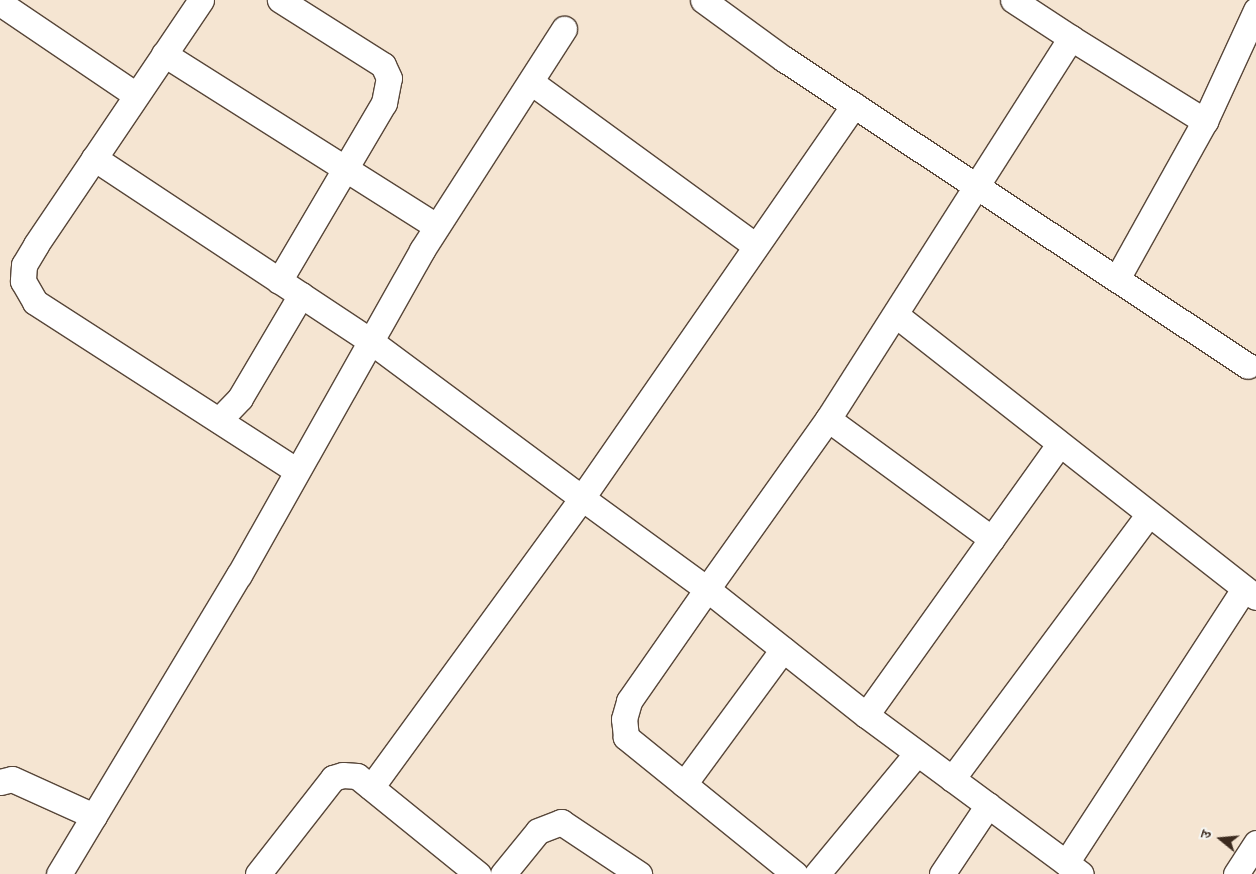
<!DOCTYPE html>
<html>
<head>
<meta charset="utf-8">
<style>
	body { margin:0 }
	#map { position:relative; width:1256px; height:874px; overflow:hidden; background:#f5e5d2; font-family:"IM FELL English","Noto Serif Devanagari",serif }
	div>[style] { position:absolute }
	.roads { filter:drop-shadow(1px 0 #574639) drop-shadow(-1px 0 #574639) drop-shadow(0 1px #574639) drop-shadow(0 -1px #574639) }
	.street>* { height:25px; margin:-12.5px; padding:0 12.5px; transform-origin:12.5px; border-radius:12.5px; background:#fff }
	span { translate:-50% -50%; white-space:nowrap; text-align:center; line-height:1.15; -webkit-text-stroke:5px #f6f6f2; paint-order:stroke }
	.north { position:absolute; left:1196px; top:814px; width:50px; height:50px; -webkit-text-stroke:4px #f6f6f2; paint-order:stroke; rotate:287deg; font-size:14px; font-weight:700; line-height:20px; text-align:center; color:#3b2a1e }
	.north::after { content:''; display:block; margin:auto; width:18px; height:22px; background:#3b2a1e; clip-path:polygon(50% 0,100% 100%,50% 72%,0 100%) }
</style>
</head>
<body>
<div id="map">
	<div class="roads">
		<div class="street">
			<i style="left:201px;top:0;width:295px;rotate:124deg"></i>
			<i style="left:36px;top:245px;width:23px;rotate:121deg"></i>
			<i style="left:24px;top:265px;width:16px;rotate:94deg"></i>
			<i style="left:23px;top:281px;width:24px;rotate:60deg"></i>
			<i style="left:35px;top:302px;width:310px;rotate:32.8deg"></i>
			<i style="left:703px;top:0;width:100px;rotate:36.1deg"></i>
			<i style="left:784px;top:59px;width:556px;rotate:33.49deg"></i>
			<i style="left:1013px;top:0;width:69px;rotate:33.2deg"></i>
			<i style="left:0;top:3px;width:164px;rotate:34.1deg"></i>
			<i style="left:164px;top:54px;width:322px;rotate:32.3deg"></i>
			<i style="left:531px;top:82px;width:278px;rotate:36.1deg"></i>
			<i style="left:854px;top:105px;width:478px;rotate:124.7deg"></i>
			<i style="left:582px;top:498px;width:155px;rotate:36.1deg"></i>
			<i style="left:707px;top:589px;width:209px;rotate:-54.6deg"></i>
			<i style="left:828px;top:419px;width:452px;rotate:-57.5deg"></i>
			<i style="left:1071px;top:38px;width:158px;rotate:31.8deg"></i>
			<i style="left:1205px;top:121px;width:122px;rotate:-65.3deg"></i>
			<i style="left:94px;top:158px;width:330px;rotate:33.5deg"></i>
			<i style="left:369px;top:340px;width:265px;rotate:36.6deg"></i>
			<i style="left:582px;top:498px;width:358px;rotate:126.1deg"></i>
			<i style="left:1118px;top:277px;width:179px;rotate:-60.9deg"></i>
			<i style="left:279px;top:281px;width:207px;rotate:-59.5deg"></i>
			<i style="left:384px;top:103px;width:25px;rotate:-79deg"></i>
			<i style="left:389px;top:78px;width:14px;rotate:-115deg"></i>
			<i style="left:383px;top:65px;width:122px;rotate:-147.7deg"></i>
			<i style="left:896px;top:315px;width:457px;rotate:38.1deg"></i>
			<i style="left:828px;top:419px;width:203px;rotate:36.2deg"></i>
			<i style="left:219px;top:420px;width:30px;rotate:-46deg"></i>
			<i style="left:240px;top:398px;width:120px;rotate:-59.4deg"></i>
			<i style="left:866px;top:715px;width:333px;rotate:-54.5deg"></i>
			<i style="left:952px;top:779px;width:329px;rotate:-53.4deg"></i>
			<i style="left:0;top:782px;width:12px;rotate:-14deg"></i>
			<i style="left:12px;top:779px;width:90px;rotate:24.3deg"></i>
			<i style="left:684px;top:784px;width:167px;rotate:-53.7deg"></i>
			<i style="left:1066px;top:863px;width:327px;rotate:-57deg"></i>
			<i style="left:59px;top:874px;width:349px;rotate:-59deg"></i>
			<i style="left:239px;top:575px;width:373px;rotate:-60.6deg"></i>
			<i style="left:422px;top:250px;width:263px;rotate:-57.3deg"></i>
			<i style="left:258px;top:874px;width:122px;rotate:-52deg"></i>
			<i style="left:333px;top:778px;width:10px;rotate:-17deg"></i>
			<i style="left:343px;top:775px;width:14px;rotate:4deg"></i>
			<i style="left:357px;top:776px;width:156px;rotate:39deg"></i>
			<i style="left:503px;top:874px;width:55px;rotate:-50.9deg"></i>
			<i style="left:538px;top:831px;width:25px;rotate:-21deg"></i>
			<i style="left:561px;top:822px;width:94px;rotate:33.7deg"></i>
			<i style="left:795px;top:874px;width:218px;rotate:-141deg"></i>
			<i style="left:626px;top:737px;width:18px;rotate:-96deg"></i>
			<i style="left:624px;top:719px;width:19px;rotate:-74deg"></i>
			<i style="left:629px;top:701px;width:136px;rotate:-55.1deg"></i>
			<i style="left:707px;top:589px;width:203px;rotate:38.4deg"></i>
			<i style="left:866px;top:715px;width:267px;rotate:36.5deg"></i>
			<i style="left:817px;top:874px;width:157px;rotate:-50.4deg"></i>
			<i style="left:942px;top:874px;width:83px;rotate:-56.3deg"></i>
			<i style="left:1236px;top:874px;width:37px;rotate:-57deg"></i>
		</div>
	</div>
	<div class="north">उ</div>
</div>
</body>
</html>
